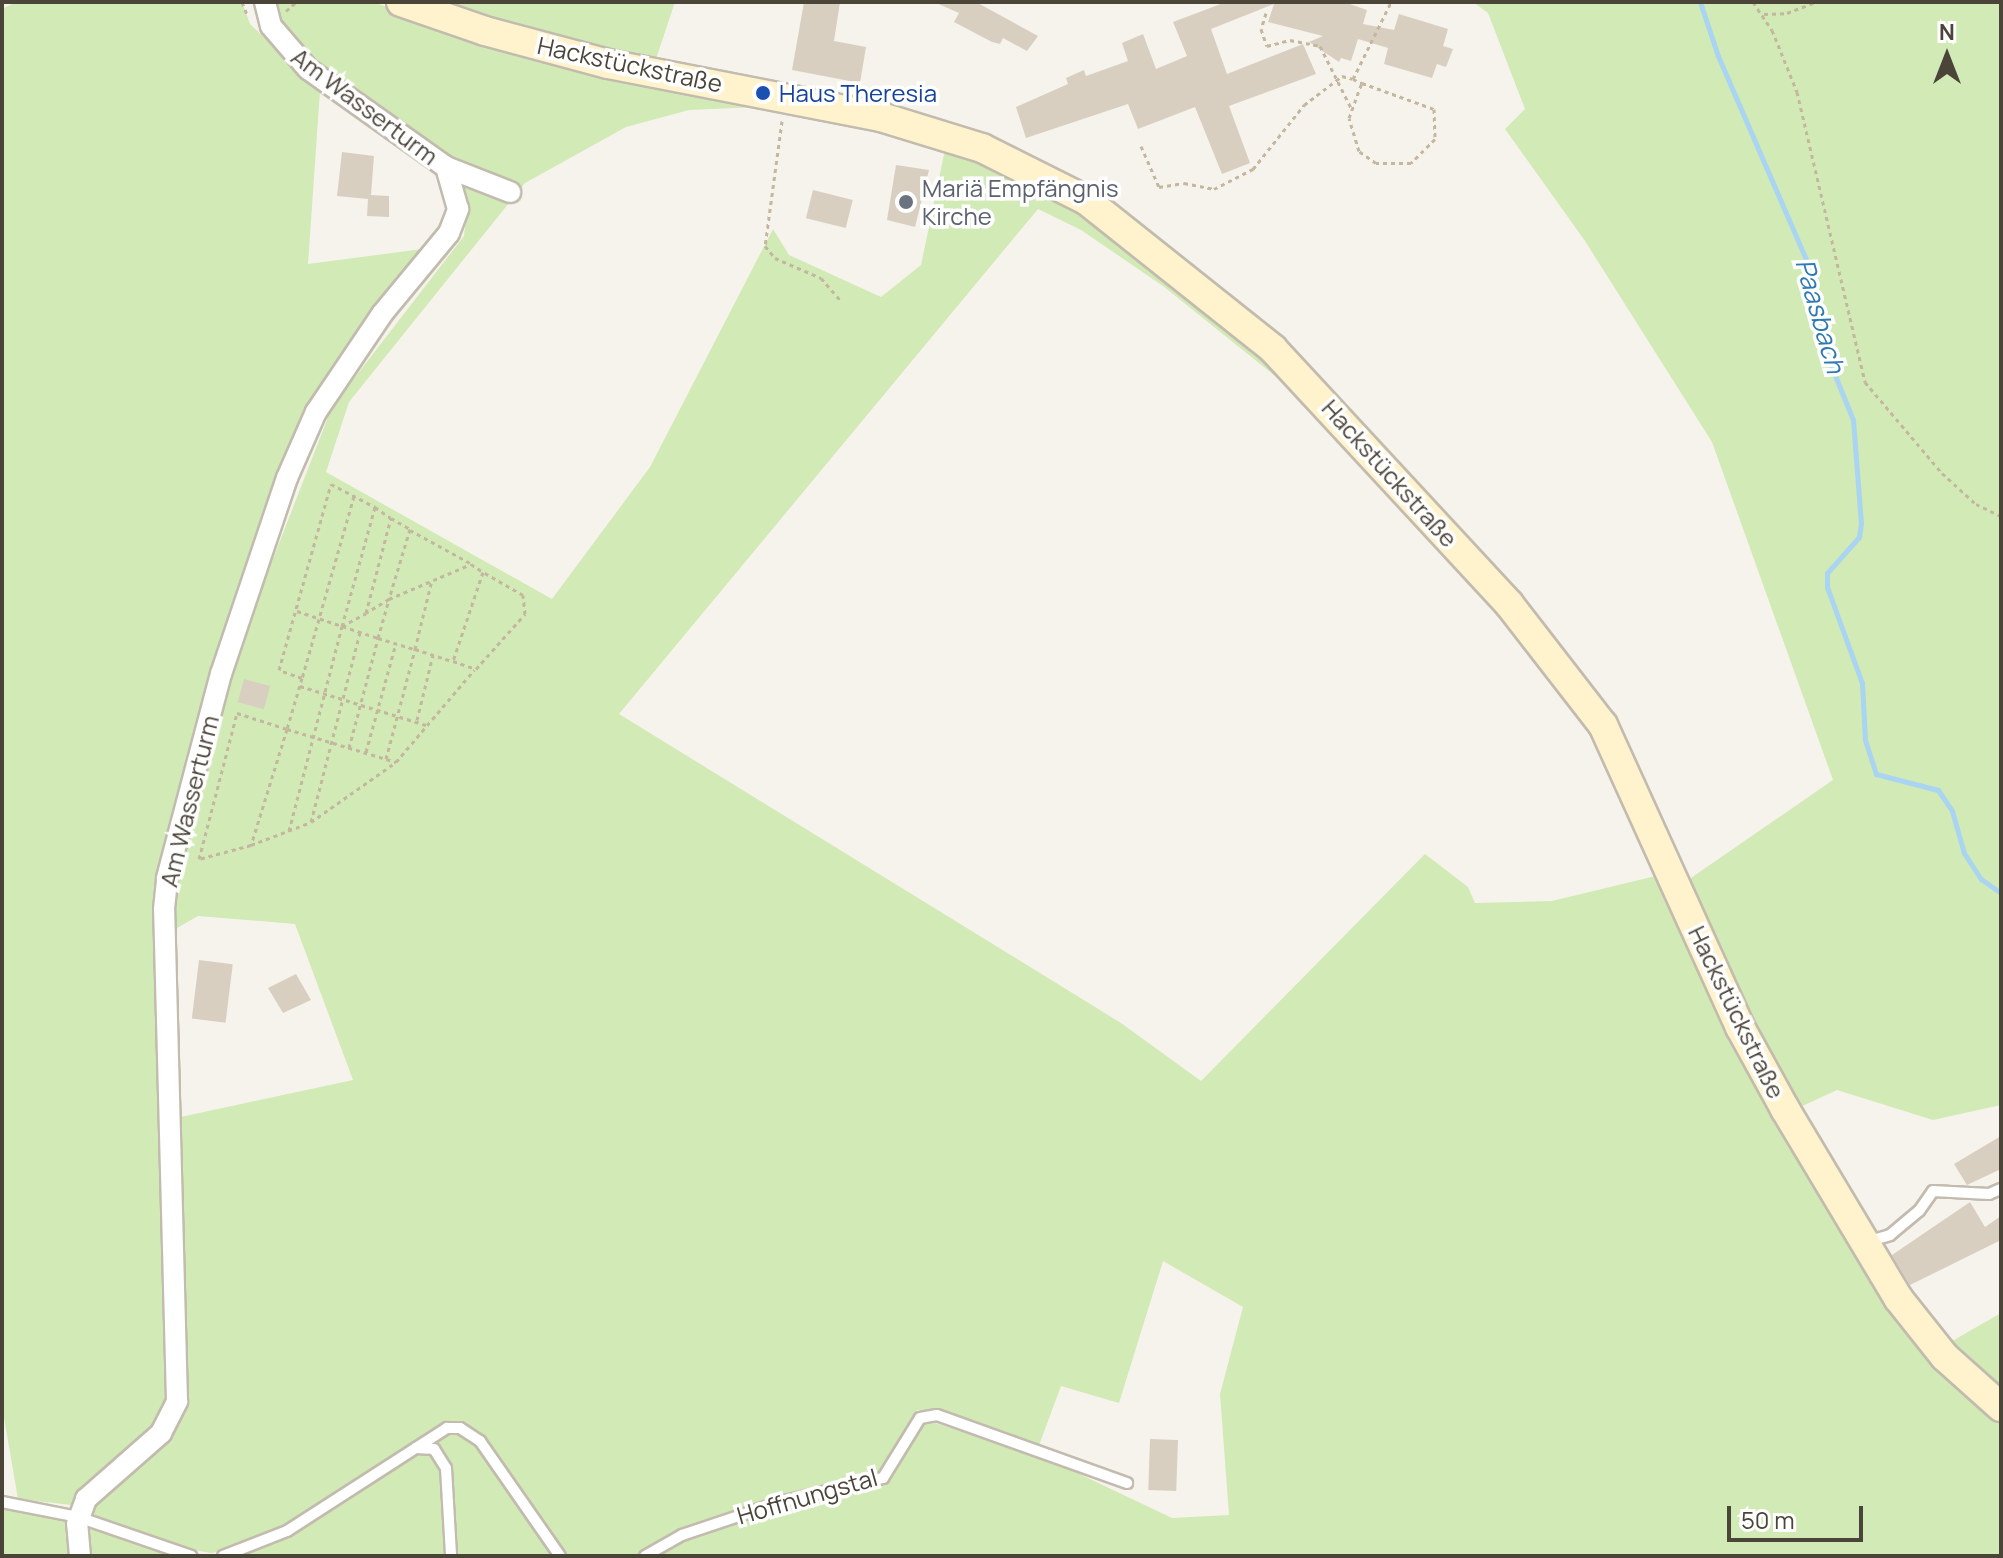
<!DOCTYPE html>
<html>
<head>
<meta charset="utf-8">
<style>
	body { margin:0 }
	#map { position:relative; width:2003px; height:1558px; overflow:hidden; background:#f6f3ec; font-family:Manrope,sans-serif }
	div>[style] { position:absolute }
	.green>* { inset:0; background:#d2eab5 }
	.stream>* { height:5px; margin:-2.5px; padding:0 2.5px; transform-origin:2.5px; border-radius:2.5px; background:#a9d4f2 }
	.building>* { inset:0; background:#d8cfc1; transform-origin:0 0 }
	.path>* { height:3px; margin-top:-1.5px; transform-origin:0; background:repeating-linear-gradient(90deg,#c4b79f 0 4px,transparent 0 8px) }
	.roads { filter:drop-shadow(2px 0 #c2bbae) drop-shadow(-2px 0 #c2bbae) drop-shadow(0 2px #c2bbae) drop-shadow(0 -2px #c2bbae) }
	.lane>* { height:10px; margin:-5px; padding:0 5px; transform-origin:5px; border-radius:5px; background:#fff }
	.street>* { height:20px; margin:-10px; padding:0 10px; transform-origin:10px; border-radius:10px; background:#fff }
	.secondary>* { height:28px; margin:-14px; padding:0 14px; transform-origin:14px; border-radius:14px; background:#fff3cd }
	.dots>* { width:22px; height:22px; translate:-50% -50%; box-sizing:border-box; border:4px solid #fff; border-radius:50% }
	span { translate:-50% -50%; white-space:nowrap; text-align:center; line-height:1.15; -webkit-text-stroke:7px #fff; paint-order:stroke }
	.street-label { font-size:24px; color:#4b4439 }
	.transit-label { font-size:24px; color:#164399 }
	.left { translate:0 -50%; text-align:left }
	.worship-label { font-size:24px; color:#5b616d }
	.water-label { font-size:26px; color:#2e7ab2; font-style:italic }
	.frame { position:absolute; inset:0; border:4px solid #4b4439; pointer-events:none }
	.north { position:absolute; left:1907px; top:16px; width:80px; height:80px; -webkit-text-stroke:6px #fff; paint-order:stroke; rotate:0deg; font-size:22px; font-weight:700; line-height:32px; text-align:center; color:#4b4439 }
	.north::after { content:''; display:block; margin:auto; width:28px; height:36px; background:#4b4439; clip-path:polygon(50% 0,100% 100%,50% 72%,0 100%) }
	.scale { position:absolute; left:1727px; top:1506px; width:136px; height:36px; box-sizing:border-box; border:4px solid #4b4439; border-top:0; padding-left:10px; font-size:24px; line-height:28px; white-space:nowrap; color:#4b4439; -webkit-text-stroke:6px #fff; paint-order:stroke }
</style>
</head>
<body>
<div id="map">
	<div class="green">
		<i style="clip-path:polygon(16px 2px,242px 2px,250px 24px,320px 91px,308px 264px,430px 248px,316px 398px,163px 860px,170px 1402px,146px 1435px,104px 1469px,72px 1505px,18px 1499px,2px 1406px,2px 9px)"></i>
		<i style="clip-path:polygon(273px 2px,373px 2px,432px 23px,783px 106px,689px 110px,626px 127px,525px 183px,349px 402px,326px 472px,552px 599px,650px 467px,773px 229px,789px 255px,881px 297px,921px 265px,946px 145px,1083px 207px,1262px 354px,1315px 408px,1163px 286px,1081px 230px,1038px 209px,619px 714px,1121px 1023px,1201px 1081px,1425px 854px,1468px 887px,1475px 903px,1552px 901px,1664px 874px,1779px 1113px,2001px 1418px,2001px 1556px,653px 1556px,687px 1538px,800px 1500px,885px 1482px,921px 1424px,935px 1423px,1050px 1460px,1172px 1518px,1229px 1515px,1220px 1394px,1243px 1307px,1163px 1261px,1119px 1403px,1061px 1386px,1038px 1448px,940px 1411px,917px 1410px,882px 1476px,787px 1493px,681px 1531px,638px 1556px,568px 1556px,480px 1434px,456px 1423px,283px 1528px,237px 1549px,211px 1553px,188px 1549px,99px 1519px,90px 1510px,181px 1414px,176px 1118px,353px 1080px,295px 924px,198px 916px,170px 932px,172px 892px,233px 662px,332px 407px,464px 236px,468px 201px,455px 160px,316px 61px,278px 19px)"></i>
		<i style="clip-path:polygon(440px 2px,675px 2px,656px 59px,592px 47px)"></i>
		<i style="clip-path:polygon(1473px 2px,2001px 2px,2001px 1105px,1933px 1120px,1837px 1090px,1796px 1109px,1738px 1000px,1688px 880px,1833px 780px,1712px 442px,1585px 241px,1505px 129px,1525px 109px,1488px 13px)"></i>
		<i style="clip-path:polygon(2001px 1313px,2001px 1394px,1947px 1344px)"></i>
		<i style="clip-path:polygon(447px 1431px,459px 1431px,477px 1443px,555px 1556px,453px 1556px,447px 1465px,436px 1445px,427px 1445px)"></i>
		<i style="clip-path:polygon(416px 1452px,431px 1452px,442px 1466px,447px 1556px,239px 1556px,333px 1508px)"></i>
		<i style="clip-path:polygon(2px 1505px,69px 1519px,74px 1556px,2px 1556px)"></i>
		<i style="clip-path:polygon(87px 1528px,104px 1529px,180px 1556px,87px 1556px)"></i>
	</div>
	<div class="stream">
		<i style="left:1700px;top:2px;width:57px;rotate:71.6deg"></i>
		<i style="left:1718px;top:56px;width:232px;rotate:66.6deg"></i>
		<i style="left:1810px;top:269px;width:73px;rotate:81.3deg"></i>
		<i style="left:1821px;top:341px;width:85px;rotate:67.9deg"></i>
		<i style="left:1853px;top:420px;width:103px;rotate:85.6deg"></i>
		<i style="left:1861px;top:523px;width:14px;rotate:98deg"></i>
		<i style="left:1859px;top:537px;width:48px;rotate:131.6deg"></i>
		<i style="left:1827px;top:573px;width:14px;rotate:90deg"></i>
		<i style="left:1827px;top:587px;width:102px;rotate:70deg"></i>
		<i style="left:1862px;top:683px;width:57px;rotate:87deg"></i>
		<i style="left:1865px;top:740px;width:36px;rotate:72deg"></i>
		<i style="left:1876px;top:774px;width:64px;rotate:14.5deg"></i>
		<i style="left:1938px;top:790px;width:25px;rotate:56deg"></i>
		<i style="left:1952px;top:811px;width:44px;rotate:74.1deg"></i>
		<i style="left:1964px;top:853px;width:31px;rotate:57deg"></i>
		<i style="left:1981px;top:879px;width:24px;rotate:35deg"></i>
	</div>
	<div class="building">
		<i style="clip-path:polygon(804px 2px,840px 2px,834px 41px,866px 47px,860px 83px,792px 70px)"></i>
		<i style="clip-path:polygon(934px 2px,976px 2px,1038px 36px,1027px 51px,1003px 38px,1000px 44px,992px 42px,954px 22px,959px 13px)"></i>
		<i style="clip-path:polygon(1226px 2px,1344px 2px,1367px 10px,1363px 24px,1394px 30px,1399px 14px,1448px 29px,1443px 46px,1453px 49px,1446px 67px,1437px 64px,1432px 78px,1384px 64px,1388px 48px,1358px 39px,1351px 61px,1341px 58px,1339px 62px,1309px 42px,1323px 36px,1268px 22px,1274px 4px,1211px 29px,1227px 74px,1303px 44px,1316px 74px,1229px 106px,1250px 163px,1222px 174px,1195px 107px,1138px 129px,1128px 104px,1026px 138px,1016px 107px,1068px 84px,1066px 78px,1084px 70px,1086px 76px,1128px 61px,1122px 43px,1143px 34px,1156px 69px,1187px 56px,1173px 22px)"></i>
		<i style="clip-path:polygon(342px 152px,374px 156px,371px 195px,389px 196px,389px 217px,367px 216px,368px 199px,337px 196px)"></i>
		<i style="clip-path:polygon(896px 165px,929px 170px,915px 227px,887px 220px)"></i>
		<i style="left:813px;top:190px;width:41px;height:29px;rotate:14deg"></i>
		<i style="left:244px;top:679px;width:27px;height:24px;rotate:15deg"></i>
		<i style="left:199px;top:960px;width:34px;height:59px;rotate:7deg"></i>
		<i style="clip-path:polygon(296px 974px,311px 1000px,283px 1013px,268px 988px)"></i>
		<i style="clip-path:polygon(2001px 1136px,2001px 1169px,1967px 1185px,1954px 1164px)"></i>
		<i style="clip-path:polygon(1970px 1202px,1985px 1227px,2001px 1216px,2001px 1240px,1910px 1285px,1892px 1255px)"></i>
		<i style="left:1150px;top:1439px;width:28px;height:51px;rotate:2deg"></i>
	</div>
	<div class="path">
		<i style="left:2px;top:2px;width:1px"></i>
		<i style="left:242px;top:2px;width:16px;rotate:68deg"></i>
		<i style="left:1753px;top:2px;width:34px;rotate:56deg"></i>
		<i style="left:1772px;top:30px;width:67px;rotate:68deg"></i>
		<i style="left:1797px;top:92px;width:298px;rotate:76.8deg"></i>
		<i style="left:1865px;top:382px;width:119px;rotate:49.8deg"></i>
		<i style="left:1942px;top:473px;width:46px;rotate:42.4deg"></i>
		<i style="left:1976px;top:504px;width:28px;rotate:26deg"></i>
		<i style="left:286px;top:11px;width:13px;rotate:-42deg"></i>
		<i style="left:1266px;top:13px;width:17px;rotate:107deg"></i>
		<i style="left:1261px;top:29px;width:18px;rotate:71deg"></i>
		<i style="left:1267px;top:46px;width:24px;rotate:-15deg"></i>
		<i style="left:1290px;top:40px;width:31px;rotate:11deg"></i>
		<i style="left:1320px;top:46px;width:69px;rotate:63.4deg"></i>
		<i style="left:1764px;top:14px;width:23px;rotate:-2deg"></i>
		<i style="left:1787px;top:13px;width:31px;rotate:-21deg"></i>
		<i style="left:1353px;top:79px;width:10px;rotate:24deg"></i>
		<i style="left:1362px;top:83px;width:77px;rotate:19.9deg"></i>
		<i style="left:1434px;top:109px;width:30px;rotate:88deg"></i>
		<i style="left:1435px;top:139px;width:34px;rotate:135deg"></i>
		<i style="left:1411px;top:163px;width:35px;rotate:180deg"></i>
		<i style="left:1376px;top:163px;width:21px;rotate:-145deg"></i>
		<i style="left:1359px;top:151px;width:34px;rotate:-107deg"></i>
		<i style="left:1349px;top:118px;width:37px;rotate:-70deg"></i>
		<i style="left:782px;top:121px;width:126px;rotate:97.7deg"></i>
		<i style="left:765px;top:246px;width:16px;rotate:50deg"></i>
		<i style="left:775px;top:258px;width:50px;rotate:23.5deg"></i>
		<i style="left:821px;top:278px;width:29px;rotate:49deg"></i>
		<i style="left:1141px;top:146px;width:45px;rotate:66.3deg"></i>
		<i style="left:1159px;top:187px;width:25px;rotate:-9deg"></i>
		<i style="left:1184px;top:183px;width:31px;rotate:11deg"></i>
		<i style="left:1214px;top:189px;width:44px;rotate:-27.1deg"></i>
		<i style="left:1253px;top:169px;width:82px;rotate:-51.4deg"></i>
		<i style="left:1304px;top:105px;width:48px;rotate:-37.3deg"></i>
		<i style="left:1342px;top:76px;width:11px;rotate:15deg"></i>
		<i style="left:1353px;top:79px;width:86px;rotate:-63.7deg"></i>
		<i style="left:354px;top:496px;width:189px;rotate:105.9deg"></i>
		<i style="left:302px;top:678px;width:24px;rotate:-161deg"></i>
		<i style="left:279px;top:670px;width:193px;rotate:-74.4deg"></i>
		<i style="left:331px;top:484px;width:50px;rotate:27.6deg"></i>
		<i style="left:375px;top:507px;width:123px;rotate:105.5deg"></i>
		<i style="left:342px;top:626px;width:27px;rotate:-28deg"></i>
		<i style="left:366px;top:613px;width:98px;rotate:-75.3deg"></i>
		<i style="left:391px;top:518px;width:22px;rotate:30deg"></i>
		<i style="left:410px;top:529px;width:73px;rotate:106.7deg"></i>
		<i style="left:389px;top:599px;width:89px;rotate:-23.1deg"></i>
		<i style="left:471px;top:564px;width:14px;rotate:34deg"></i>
		<i style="left:483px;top:572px;width:94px;rotate:108.6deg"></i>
		<i style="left:453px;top:661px;width:24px;rotate:19deg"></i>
		<i style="left:476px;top:669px;width:74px;rotate:-48.3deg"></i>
		<i style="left:525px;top:614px;width:19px;rotate:-96deg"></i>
		<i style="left:523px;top:595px;width:46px;rotate:-150.1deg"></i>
		<i style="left:375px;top:507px;width:19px;rotate:35deg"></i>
		<i style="left:410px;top:530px;width:68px;rotate:28.8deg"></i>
		<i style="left:297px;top:611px;width:85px;rotate:18.4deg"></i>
		<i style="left:378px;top:638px;width:41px;rotate:-74.2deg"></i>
		<i style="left:389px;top:599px;width:27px;rotate:149deg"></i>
		<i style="left:302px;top:678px;width:53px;rotate:106.4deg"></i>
		<i style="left:287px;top:729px;width:114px;rotate:16.8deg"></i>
		<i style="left:396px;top:762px;width:121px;rotate:-49.7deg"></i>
		<i style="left:300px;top:686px;width:132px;rotate:17.2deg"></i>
		<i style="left:417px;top:720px;width:67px;rotate:-76.2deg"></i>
		<i style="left:349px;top:748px;width:114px;rotate:-75.2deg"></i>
		<i style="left:378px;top:638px;width:39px;rotate:17deg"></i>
		<i style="left:415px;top:649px;width:71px;rotate:-76.2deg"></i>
		<i style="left:366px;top:752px;width:113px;rotate:-74.6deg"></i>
		<i style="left:386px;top:759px;width:114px;rotate:-75.2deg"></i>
		<i style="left:415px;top:649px;width:39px;rotate:18deg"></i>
		<i style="left:311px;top:822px;width:196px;rotate:-75.5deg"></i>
		<i style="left:289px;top:831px;width:212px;rotate:-75.5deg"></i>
		<i style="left:251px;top:845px;width:54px;rotate:164.9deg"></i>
		<i style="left:199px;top:859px;width:151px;rotate:-75.4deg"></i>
		<i style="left:237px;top:713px;width:52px;rotate:17.7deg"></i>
		<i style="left:287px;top:729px;width:121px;rotate:107.2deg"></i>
		<i style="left:251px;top:845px;width:64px;rotate:-21deg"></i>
		<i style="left:311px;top:822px;width:104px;rotate:-35.2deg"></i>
	</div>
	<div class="roads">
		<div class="lane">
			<i style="left:1866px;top:1242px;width:25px;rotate:-16deg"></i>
			<i style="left:1890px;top:1235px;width:38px;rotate:-40deg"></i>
			<i style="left:1919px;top:1211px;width:24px;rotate:-55deg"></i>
			<i style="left:1933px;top:1191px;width:56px;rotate:3.1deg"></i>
			<i style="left:1989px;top:1194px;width:13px;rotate:-23deg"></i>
			<i style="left:416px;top:1448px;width:37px;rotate:-33deg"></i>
			<i style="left:447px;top:1428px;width:13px"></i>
			<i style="left:460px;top:1428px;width:24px;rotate:33deg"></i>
			<i style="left:480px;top:1441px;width:140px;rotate:55.2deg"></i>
			<i style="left:2px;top:1502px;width:77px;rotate:11.2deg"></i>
			<i style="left:78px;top:1517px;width:120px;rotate:19deg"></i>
			<i style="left:223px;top:1556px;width:69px;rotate:-21.3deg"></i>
			<i style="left:287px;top:1531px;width:153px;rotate:-32.8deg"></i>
			<i style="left:416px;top:1448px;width:18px;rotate:3deg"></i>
			<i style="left:434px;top:1449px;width:22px;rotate:58deg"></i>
			<i style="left:446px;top:1468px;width:88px;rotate:86.7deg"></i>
			<i style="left:645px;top:1556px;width:43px;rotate:-29.6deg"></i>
			<i style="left:682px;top:1535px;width:103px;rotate:-18.6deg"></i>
			<i style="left:780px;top:1502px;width:106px;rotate:-13.1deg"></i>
			<i style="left:883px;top:1478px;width:70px;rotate:-58.3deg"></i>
			<i style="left:920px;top:1418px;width:17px;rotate:-10deg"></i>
			<i style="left:937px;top:1415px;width:202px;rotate:19.7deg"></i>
		</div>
		<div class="street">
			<i style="left:446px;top:167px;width:69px;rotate:21.3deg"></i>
			<i style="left:80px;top:1556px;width:32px;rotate:-95deg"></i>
			<i style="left:77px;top:1524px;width:27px;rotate:-70deg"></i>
			<i style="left:86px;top:1499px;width:100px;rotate:-41.3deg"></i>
			<i style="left:161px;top:1433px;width:36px;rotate:-63deg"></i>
			<i style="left:177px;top:1401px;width:492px;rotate:-91.5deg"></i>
			<i style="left:164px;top:909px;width:31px;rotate:-84deg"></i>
			<i style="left:167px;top:878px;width:211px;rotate:-75.2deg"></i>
			<i style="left:221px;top:674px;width:207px;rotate:-71.4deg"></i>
			<i style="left:287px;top:478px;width:72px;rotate:-66.3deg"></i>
			<i style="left:316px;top:412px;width:118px;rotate:-56deg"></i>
			<i style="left:382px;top:314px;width:105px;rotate:-50.4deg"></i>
			<i style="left:449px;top:233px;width:26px;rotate:-69deg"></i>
			<i style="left:458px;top:209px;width:44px;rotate:-105.9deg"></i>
			<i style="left:446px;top:167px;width:169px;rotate:-144.6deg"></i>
			<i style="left:308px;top:69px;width:57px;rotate:-130.7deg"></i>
			<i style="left:271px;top:26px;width:25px;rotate:-104deg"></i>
		</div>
		<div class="secondary">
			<i style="left:401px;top:2px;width:89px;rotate:19deg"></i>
			<i style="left:485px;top:31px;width:127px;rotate:15deg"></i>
			<i style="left:608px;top:64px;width:278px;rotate:11deg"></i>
			<i style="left:881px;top:117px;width:106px;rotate:17.1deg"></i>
			<i style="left:982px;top:148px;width:116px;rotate:26.6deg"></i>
			<i style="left:1086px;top:200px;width:239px;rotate:38.5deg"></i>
			<i style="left:1273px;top:349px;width:347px;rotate:47.2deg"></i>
			<i style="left:1509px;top:604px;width:153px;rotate:52.2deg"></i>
			<i style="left:1603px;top:725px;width:332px;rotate:65.6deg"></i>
			<i style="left:1740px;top:1027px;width:94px;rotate:61.2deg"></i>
			<i style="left:1785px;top:1109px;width:220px;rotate:59.1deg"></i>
			<i style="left:1898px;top:1298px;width:75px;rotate:51.5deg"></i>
			<i style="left:1945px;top:1357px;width:75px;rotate:41.8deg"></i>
		</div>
	</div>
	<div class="dots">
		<i style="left:763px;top:93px;background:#1a4fb4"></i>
		<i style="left:906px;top:202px;background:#6b7280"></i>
	</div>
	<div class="street-label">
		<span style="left:630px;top:64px;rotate:12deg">Hackstückstraße</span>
		<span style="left:365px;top:106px;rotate:37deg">Am Wasserturm</span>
		<span style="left:1390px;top:473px;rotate:48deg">Hackstückstraße</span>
		<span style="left:189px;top:801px;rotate:-76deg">Am Wasserturm</span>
		<span style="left:1737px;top:1012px;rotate:64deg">Hackstückstraße</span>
		<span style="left:807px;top:1496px;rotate:-16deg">Hoffnungstal</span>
	</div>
	<div class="transit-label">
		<span class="left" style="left:779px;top:93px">Haus Theresia</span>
	</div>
	<div class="worship-label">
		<span class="left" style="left:922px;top:202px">Mariä Empfängnis<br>Kirche</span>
	</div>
	<div class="water-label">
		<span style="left:1820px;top:316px;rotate:74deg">Paasbach</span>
	</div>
	<div class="frame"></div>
	<div class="north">N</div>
	<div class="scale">50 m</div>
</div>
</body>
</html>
